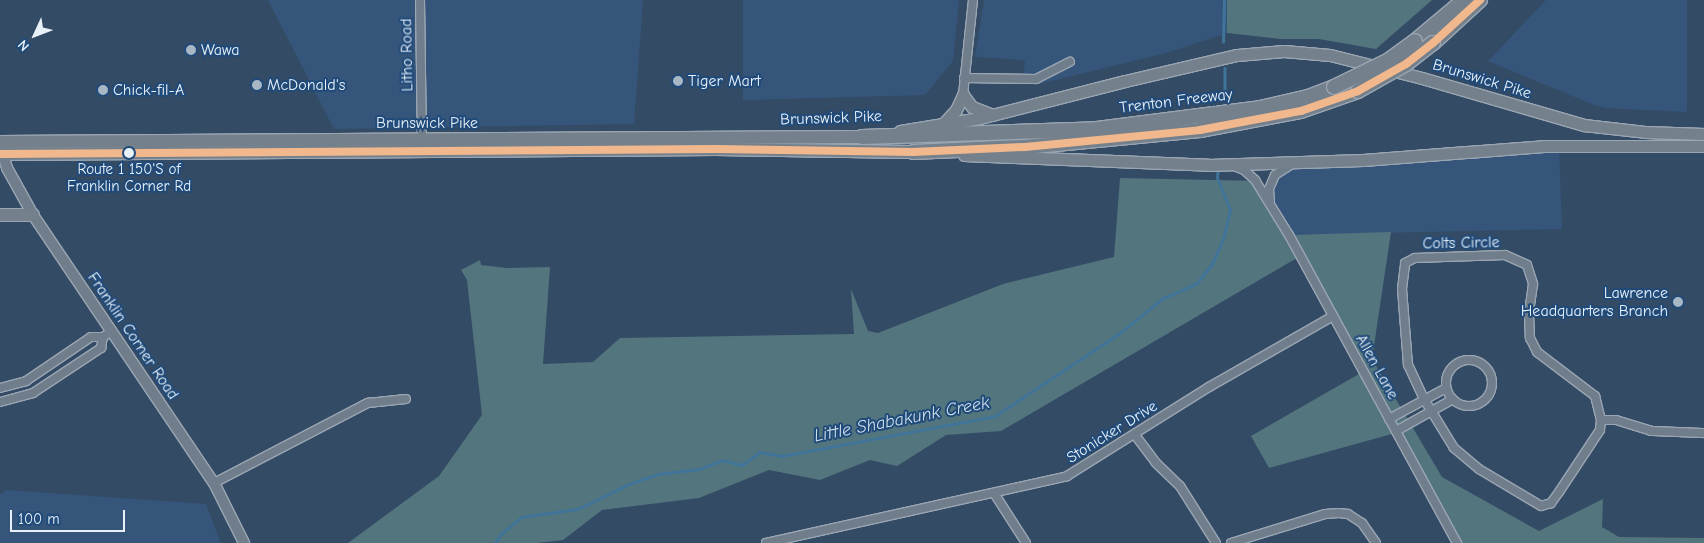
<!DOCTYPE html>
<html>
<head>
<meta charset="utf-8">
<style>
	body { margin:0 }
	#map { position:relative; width:1704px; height:543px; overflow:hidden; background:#344b65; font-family:"Comic Neue",sans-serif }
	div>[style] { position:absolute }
	.built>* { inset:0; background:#36557b }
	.green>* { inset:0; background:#53757e }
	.stream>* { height:2.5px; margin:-1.25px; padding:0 1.25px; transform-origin:1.25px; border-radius:1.25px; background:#407498 }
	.roads { filter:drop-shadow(1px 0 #9aa6b3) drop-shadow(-1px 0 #9aa6b3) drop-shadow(0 1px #9aa6b3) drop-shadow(0 -1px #9aa6b3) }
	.minor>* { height:8px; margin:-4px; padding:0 4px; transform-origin:4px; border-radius:4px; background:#707e8c }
	.minor>.ring { margin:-4px; padding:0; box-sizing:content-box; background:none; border:8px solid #707e8c; border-radius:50% }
	.secondary>* { height:10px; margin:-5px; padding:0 5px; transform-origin:5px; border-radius:5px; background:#707e8c }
	.primary>* { height:11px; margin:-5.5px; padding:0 5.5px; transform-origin:5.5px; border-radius:5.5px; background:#74808b }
	.trunk>* { height:12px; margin:-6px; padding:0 6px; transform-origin:6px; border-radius:6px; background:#74808b }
	.motorway>* { height:14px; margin:-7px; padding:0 7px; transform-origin:7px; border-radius:7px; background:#74808b }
	.bridges { filter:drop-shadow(1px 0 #9aa6b3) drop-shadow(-1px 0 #9aa6b3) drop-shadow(0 1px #9aa6b3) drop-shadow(0 -1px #9aa6b3) }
	.motorway-bridge>* { height:14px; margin:-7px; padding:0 7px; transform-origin:7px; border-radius:7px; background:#74808b }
	.bus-1>* { height:8px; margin:-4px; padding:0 4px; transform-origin:4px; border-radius:4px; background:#f1b78d }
	.dots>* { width:14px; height:14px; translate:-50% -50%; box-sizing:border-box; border:2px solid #1f4a7a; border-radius:50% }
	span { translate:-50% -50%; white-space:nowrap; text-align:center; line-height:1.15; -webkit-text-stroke:4px #1f4a7a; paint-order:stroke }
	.bus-label { font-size:15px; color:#e8f1f8 }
	.poi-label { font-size:16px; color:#e8f1f8 }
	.left { translate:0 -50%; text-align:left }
	.right { translate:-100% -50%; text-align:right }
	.street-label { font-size:16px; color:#e8f1f8 }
	.water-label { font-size:18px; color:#cfdfea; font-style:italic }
	.north { position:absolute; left:10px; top:10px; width:50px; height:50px; -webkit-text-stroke:4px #1f4a7a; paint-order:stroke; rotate:227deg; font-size:14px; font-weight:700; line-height:20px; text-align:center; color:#e8f1f8 }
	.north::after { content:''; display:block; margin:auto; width:18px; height:22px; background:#e8f1f8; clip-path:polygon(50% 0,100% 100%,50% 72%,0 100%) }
	.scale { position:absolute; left:10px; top:510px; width:115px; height:22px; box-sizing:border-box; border:2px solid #e8f1f8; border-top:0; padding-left:6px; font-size:15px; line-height:18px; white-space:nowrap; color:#e8f1f8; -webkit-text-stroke:4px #1f4a7a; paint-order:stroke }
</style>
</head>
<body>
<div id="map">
	<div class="built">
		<i style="clip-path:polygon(268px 0,643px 0,634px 124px,334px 129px)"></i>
		<i style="clip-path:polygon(743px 0,959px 0,953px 61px,925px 95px,743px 100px)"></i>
		<i style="clip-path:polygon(984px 0,1227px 0,1227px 33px,1170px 52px,1039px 84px,1023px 83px,1025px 60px,975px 57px)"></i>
		<i style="clip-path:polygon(1546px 0,1687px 0,1687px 112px,1606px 108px,1594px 105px,1488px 61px)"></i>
		<i style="clip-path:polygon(1559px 146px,1562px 229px,1289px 235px,1269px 196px,1269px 189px,1287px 166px)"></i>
		<i style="clip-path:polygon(6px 490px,206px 504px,221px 543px,0 543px,0 495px)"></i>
	</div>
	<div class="green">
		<i style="clip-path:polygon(1227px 0,1432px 0,1376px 49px,1319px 39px,1280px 39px,1227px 33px)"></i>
		<i style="clip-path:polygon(1120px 178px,1261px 181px,1289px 235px,1391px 232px,1372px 359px,1442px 477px,1539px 531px,1603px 499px,1602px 527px,1619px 537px,1704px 538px,1704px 543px,1461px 543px,1399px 432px,1269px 468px,1251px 436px,1366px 370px,1302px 255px,1001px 431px,946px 435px,897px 466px,870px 460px,820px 480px,769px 470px,699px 498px,602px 510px,563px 540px,537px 543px,348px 543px,439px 476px,482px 415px,467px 280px,461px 270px,480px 260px,481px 265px,507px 268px,550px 267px,543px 364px,593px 362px,620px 338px,854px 334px,851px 289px,868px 331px,878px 333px,1003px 284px,1114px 257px)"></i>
	</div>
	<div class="stream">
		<i style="left:1223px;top:42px;width:42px;rotate:-88.6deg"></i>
		<i style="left:1225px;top:68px;width:26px;rotate:90deg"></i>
		<i style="left:495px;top:543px;width:11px;rotate:-56deg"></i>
		<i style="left:501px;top:534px;width:26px;rotate:-40deg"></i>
		<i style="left:521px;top:517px;width:58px;rotate:-8deg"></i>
		<i style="left:578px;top:509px;width:57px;rotate:-26.1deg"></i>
		<i style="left:629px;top:484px;width:31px;rotate:-19deg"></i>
		<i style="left:658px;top:474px;width:41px;rotate:-7deg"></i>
		<i style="left:699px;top:469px;width:25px;rotate:-21deg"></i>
		<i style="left:722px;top:460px;width:21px;rotate:14deg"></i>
		<i style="left:742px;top:465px;width:22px;rotate:-36deg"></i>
		<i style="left:760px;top:452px;width:22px;rotate:10deg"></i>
		<i style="left:782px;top:456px;width:217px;rotate:-10.6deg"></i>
		<i style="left:995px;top:416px;width:150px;rotate:-33.6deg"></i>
		<i style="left:1120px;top:333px;width:54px;rotate:-39deg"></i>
		<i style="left:1162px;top:299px;width:37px;rotate:-24deg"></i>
		<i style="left:1196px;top:284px;width:26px;rotate:-51deg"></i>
		<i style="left:1212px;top:264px;width:27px;rotate:-66deg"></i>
		<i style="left:1223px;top:239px;width:30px;rotate:-76deg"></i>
		<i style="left:1230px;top:210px;width:35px;rotate:-112deg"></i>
		<i style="left:1217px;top:177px;width:9px;rotate:-84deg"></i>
	</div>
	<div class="roads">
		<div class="minor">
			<i style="left:420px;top:0;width:140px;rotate:89.2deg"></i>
			<i style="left:964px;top:78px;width:72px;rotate:0.8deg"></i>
			<i style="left:1036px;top:79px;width:38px;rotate:-27deg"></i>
			<i style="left:963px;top:95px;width:96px;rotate:-84deg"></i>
			<i style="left:1234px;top:166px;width:11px;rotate:22deg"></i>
			<i style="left:1244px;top:170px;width:15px;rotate:42deg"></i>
			<i style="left:1255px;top:180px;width:65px;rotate:58.3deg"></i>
			<i style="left:1289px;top:235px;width:351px;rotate:61.4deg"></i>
			<i style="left:1270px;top:201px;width:12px;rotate:-95deg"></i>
			<i style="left:1269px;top:189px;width:15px;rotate:-67deg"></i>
			<i style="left:1275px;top:175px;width:20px;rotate:-33deg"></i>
			<i style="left:1505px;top:255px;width:24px;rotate:24deg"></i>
			<i style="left:1527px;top:265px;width:20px;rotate:72deg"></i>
			<i style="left:1533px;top:284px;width:29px;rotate:98deg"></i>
			<i style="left:1529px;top:313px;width:25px;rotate:88deg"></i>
			<i style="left:1530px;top:338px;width:16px;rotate:63deg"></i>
			<i style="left:1537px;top:352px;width:73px;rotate:37.2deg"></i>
			<i style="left:1595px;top:396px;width:25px;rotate:76deg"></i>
			<i style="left:1601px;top:420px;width:10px;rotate:96deg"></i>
			<i style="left:1600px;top:430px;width:74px;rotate:123.5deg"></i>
			<i style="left:1559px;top:492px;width:14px;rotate:126deg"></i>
			<i style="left:1551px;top:503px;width:10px;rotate:163deg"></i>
			<i style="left:1541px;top:506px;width:72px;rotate:-149.2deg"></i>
			<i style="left:1479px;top:469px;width:33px;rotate:-140deg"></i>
			<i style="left:1454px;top:448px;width:57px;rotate:-121.5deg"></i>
			<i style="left:1424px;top:399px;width:38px;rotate:-115deg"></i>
			<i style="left:1408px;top:365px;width:76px;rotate:-94.5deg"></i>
			<i style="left:1402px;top:289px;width:26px;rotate:-83deg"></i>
			<i style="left:1405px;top:263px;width:11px;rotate:-27deg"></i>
			<i style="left:1415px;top:258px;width:90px;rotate:-1.9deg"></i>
			<i class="ring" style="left:1446px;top:360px;width:38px;height:38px"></i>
			<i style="left:0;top:388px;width:27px;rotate:-15deg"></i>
			<i style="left:26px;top:381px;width:78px;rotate:-34.1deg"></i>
			<i style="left:91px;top:337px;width:12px"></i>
			<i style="left:103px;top:337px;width:11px;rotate:-34deg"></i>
			<i style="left:0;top:402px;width:34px;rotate:-15deg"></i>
			<i style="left:33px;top:393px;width:82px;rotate:-33.5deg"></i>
			<i style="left:101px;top:348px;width:11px;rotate:-80deg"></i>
			<i style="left:1389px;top:419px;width:65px;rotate:-28.5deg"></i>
			<i style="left:1601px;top:420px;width:15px"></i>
			<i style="left:1616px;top:420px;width:37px;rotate:17deg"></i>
			<i style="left:1651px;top:431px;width:53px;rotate:2.2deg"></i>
			<i style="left:1396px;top:431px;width:65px;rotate:-29.3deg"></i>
			<i style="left:1135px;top:435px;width:35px;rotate:53deg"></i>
			<i style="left:1156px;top:463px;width:33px;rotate:44deg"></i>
			<i style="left:1180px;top:486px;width:67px;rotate:57.7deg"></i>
			<i style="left:214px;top:483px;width:174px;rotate:-27.5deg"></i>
			<i style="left:368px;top:403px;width:38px;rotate:-6deg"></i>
			<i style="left:994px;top:493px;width:59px;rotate:57.4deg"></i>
			<i style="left:766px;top:543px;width:308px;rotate:-12.5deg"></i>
			<i style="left:1067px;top:476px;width:168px;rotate:-32.1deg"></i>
			<i style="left:1209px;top:387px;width:143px;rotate:-29.8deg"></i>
			<i style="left:1231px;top:543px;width:98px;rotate:-17.1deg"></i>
			<i style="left:1325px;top:514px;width:14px;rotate:-4deg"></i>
			<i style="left:1339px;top:513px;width:9px;rotate:6deg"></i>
			<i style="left:1348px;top:514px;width:17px;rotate:33deg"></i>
			<i style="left:1362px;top:523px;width:24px;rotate:55deg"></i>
		</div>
		<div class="secondary">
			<i style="left:1px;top:147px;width:22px;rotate:74deg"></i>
			<i style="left:7px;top:168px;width:54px;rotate:61deg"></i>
			<i style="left:33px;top:215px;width:323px;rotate:56deg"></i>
			<i style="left:214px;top:483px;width:67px;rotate:63.4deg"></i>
		</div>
		<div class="primary">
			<i style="left:943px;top:124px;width:19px;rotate:-47deg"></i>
			<i style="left:956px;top:110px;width:17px;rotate:-65deg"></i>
			<i style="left:963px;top:95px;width:15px;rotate:53deg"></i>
			<i style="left:972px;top:107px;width:22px;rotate:21deg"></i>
			<i style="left:900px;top:131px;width:81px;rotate:-9.2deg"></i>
			<i style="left:980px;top:118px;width:150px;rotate:-14.3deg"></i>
			<i style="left:1125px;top:81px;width:115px;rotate:-13.1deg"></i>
			<i style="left:1237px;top:55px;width:47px;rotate:-4.9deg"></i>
			<i style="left:1284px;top:51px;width:46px;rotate:5deg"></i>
			<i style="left:1330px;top:55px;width:95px;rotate:14deg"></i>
			<i style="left:1422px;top:78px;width:169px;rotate:16.2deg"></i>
			<i style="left:1584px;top:125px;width:61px;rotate:6.5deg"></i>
			<i style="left:1645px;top:132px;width:59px;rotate:1.9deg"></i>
			<i style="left:964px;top:155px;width:245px;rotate:2.3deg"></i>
			<i style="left:1209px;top:165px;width:154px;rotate:-1.9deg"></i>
			<i style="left:1363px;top:160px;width:181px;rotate:-4.4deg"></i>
			<i style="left:1543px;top:146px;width:161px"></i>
		</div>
		<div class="trunk">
			<i style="left:0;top:142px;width:862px;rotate:-0.33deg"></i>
			<i style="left:0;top:154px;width:716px;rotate:-0.4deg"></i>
			<i style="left:716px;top:149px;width:197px;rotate:0.9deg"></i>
			<i style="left:0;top:215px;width:33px"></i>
		</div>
		<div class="motorway">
			<i style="left:1415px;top:41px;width:64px;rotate:-39.9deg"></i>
			<i style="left:1433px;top:43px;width:64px;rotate:-42.5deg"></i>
			<i style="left:862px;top:137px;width:235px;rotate:-1.9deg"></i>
			<i style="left:1097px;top:129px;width:164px;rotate:-7.3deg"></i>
			<i style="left:1260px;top:108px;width:49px;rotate:-12.9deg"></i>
			<i style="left:1308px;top:97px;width:28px;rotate:-21deg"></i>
			<i style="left:913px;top:152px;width:112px;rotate:-2.6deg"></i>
			<i style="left:1025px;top:147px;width:176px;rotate:-5.5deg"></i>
			<i style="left:1200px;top:130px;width:103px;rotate:-10.7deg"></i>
			<i style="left:1301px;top:111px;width:60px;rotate:-19.3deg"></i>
		</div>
	</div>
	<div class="bridges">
		<div class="motorway-bridge">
			<i style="left:1334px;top:87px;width:61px;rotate:-26.1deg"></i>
			<i style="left:1389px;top:60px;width:32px;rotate:-36deg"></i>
			<i style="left:1358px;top:91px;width:55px;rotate:-29.4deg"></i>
			<i style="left:1406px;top:64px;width:34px;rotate:-38deg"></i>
		</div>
	</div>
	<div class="bus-1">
		<i style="left:0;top:154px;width:716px;rotate:-0.4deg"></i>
		<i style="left:716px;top:149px;width:197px;rotate:0.9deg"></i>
		<i style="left:913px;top:152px;width:112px;rotate:-2.6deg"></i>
		<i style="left:1025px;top:147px;width:176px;rotate:-5.5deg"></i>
		<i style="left:1200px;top:130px;width:103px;rotate:-10.7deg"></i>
		<i style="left:1301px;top:111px;width:60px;rotate:-19.3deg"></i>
		<i style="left:1358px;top:91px;width:55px;rotate:-29.4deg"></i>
		<i style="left:1406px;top:64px;width:34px;rotate:-38deg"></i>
		<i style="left:1433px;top:43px;width:64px;rotate:-42.5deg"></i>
	</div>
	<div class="dots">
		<i style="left:191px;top:50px;background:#a9b7c5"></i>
		<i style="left:678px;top:81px;background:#a9b7c5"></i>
		<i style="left:257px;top:85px;background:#a9b7c5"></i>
		<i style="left:103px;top:90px;background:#a9b7c5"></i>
		<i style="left:129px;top:153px;background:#e8f1f8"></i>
		<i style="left:1678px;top:302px;background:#a9b7c5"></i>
	</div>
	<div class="bus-label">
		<span style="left:129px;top:178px">Route 1 150'S of<br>Franklin Corner Rd</span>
	</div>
	<div class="poi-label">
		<span class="left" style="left:201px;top:50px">Wawa</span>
		<span class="left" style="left:688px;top:81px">Tiger Mart</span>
		<span class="left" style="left:267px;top:85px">McDonald's</span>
		<span class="left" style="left:113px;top:90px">Chick-fil-A</span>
		<span class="right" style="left:1668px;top:302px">Lawrence<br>Headquarters Branch</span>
	</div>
	<div class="street-label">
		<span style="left:407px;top:55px;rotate:-91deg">Litho Road</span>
		<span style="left:1482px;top:79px;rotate:17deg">Brunswick Pike</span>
		<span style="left:1176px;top:101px;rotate:-7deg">Trenton Freeway</span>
		<span style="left:831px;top:118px;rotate:-2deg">Brunswick Pike</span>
		<span style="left:427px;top:123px">Brunswick Pike</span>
		<span style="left:1461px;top:243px;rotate:-1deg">Colts Circle</span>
		<span style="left:133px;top:336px;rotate:56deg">Franklin Corner Road</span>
		<span style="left:1377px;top:367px;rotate:61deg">Allen Lane</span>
		<span style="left:1112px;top:432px;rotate:-32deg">Stonicker Drive</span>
	</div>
	<div class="water-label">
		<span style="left:902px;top:420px;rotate:-11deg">Little Shabakunk Creek</span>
	</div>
	<div class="north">N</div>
	<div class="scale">100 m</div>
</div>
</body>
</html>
